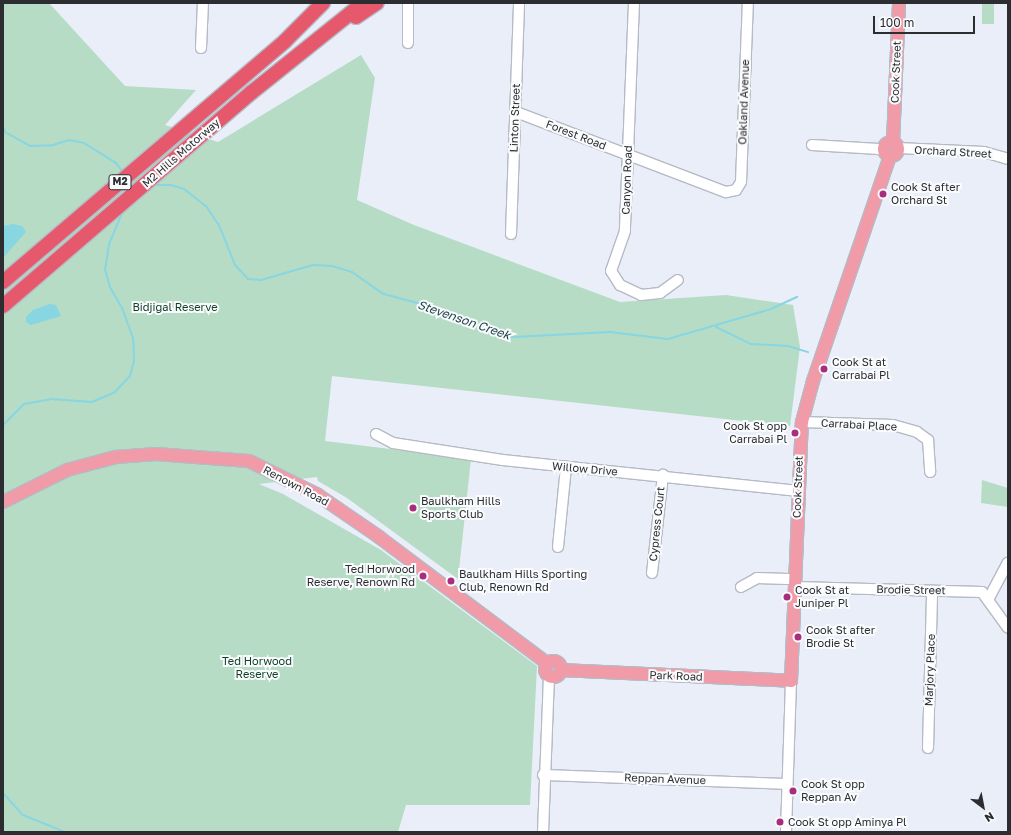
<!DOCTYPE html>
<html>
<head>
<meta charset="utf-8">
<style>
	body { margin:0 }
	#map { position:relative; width:1011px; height:835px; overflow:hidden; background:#e9eef9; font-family:"Golos Text",sans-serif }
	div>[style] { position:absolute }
	.green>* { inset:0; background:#b6dcc5; transform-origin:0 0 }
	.water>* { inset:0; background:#87d6e2 }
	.stream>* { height:2px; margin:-1px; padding:0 1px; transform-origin:1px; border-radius:1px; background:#87d6e2 }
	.roads { filter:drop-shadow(1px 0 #b5bac4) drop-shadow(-1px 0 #b5bac4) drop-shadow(0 1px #b5bac4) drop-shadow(0 -1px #b5bac4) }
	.minor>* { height:10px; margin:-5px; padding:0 5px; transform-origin:5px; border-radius:5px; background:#fff }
	.major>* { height:12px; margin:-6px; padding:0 6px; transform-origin:6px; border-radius:6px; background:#f09ba7 }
	.major>.ring { margin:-6px; padding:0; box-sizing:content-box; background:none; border:12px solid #f09ba7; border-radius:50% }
	.highway>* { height:14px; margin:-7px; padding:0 7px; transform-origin:7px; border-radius:7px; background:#e6596d }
	.dots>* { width:11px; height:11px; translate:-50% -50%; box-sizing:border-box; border:2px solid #fafbfd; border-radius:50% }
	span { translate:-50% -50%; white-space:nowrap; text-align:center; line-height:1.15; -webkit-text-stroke:4px #fafbfd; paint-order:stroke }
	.shield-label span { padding:1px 3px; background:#fafbfd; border:1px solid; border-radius:3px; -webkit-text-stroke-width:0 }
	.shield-label { font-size:10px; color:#2b2d31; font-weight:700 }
	.street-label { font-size:11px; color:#2b2d31 }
	.poi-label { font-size:11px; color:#2b2d31 }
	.left { translate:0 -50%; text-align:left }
	.right { translate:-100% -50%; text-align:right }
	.park-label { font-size:11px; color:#11412b }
	.water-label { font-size:12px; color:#1f444a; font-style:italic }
	.frame { position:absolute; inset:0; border:4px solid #2b2d31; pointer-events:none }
	.north { position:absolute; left:963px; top:787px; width:40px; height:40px; -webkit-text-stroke:3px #fafbfd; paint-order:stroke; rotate:148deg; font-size:11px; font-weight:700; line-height:16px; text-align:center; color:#2b2d31 }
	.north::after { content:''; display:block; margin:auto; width:14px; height:18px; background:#2b2d31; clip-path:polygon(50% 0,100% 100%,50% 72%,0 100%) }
	.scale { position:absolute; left:873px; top:16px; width:102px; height:18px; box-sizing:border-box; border:2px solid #2b2d31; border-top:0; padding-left:5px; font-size:12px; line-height:14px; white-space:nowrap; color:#2b2d31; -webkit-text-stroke:3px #fafbfd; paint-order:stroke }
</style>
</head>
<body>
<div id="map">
	<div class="green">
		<i style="clip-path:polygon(3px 3px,49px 3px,125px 86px,196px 90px,165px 125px,218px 142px,361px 55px,375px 78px,357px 200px,414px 225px,620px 302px,726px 295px,793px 305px,800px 347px,790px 426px,332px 376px,325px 441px,471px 459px,458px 579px,347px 498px,318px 481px,317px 477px,259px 484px,283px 494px,381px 550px,537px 666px,530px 805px,406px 805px,398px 832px,3px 832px)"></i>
		<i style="left:982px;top:3px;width:12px;height:21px"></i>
		<i style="clip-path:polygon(982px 480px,1008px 488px,1008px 507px,981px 503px)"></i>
	</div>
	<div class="water">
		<i style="clip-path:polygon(13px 224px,22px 226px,26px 232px,3px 258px,3px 226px)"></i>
		<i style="clip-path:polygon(50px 304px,56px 305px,61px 316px,31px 325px,26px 322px,26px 317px,33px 310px)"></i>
	</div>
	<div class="stream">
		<i style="left:3px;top:127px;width:5px;rotate:68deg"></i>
		<i style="left:5px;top:132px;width:29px;rotate:29deg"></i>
		<i style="left:30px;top:146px;width:23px;rotate:-2deg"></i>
		<i style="left:53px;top:145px;width:17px;rotate:-17deg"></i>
		<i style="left:69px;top:140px;width:15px;rotate:11deg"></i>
		<i style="left:84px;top:143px;width:36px;rotate:32deg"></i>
		<i style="left:115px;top:162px;width:13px;rotate:51deg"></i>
		<i style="left:153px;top:185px;width:18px"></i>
		<i style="left:171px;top:185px;width:14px;rotate:17deg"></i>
		<i style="left:184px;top:189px;width:28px;rotate:38deg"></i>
		<i style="left:206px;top:206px;width:23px;rotate:56deg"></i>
		<i style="left:219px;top:225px;width:43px;rotate:68.2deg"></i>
		<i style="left:235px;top:265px;width:19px;rotate:47deg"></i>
		<i style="left:248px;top:279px;width:13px;rotate:4deg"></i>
		<i style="left:261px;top:280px;width:54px;rotate:-16.1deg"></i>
		<i style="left:313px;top:265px;width:19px;rotate:3deg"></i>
		<i style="left:332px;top:266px;width:21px;rotate:17deg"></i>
		<i style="left:352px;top:272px;width:39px;rotate:35deg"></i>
		<i style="left:384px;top:294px;width:65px;rotate:15.1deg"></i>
		<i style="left:447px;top:311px;width:59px;rotate:23.1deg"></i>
		<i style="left:501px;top:334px;width:13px;rotate:13deg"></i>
		<i style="left:514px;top:337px;width:96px;rotate:-3deg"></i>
		<i style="left:610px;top:332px;width:58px;rotate:6.9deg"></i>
		<i style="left:668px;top:339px;width:107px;rotate:-16.2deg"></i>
		<i style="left:771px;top:309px;width:29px;rotate:-25deg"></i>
		<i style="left:716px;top:327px;width:39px;rotate:26deg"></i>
		<i style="left:751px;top:344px;width:37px;rotate:3deg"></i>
		<i style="left:788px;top:346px;width:21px;rotate:17deg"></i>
		<i style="left:3px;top:425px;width:30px;rotate:-45deg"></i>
		<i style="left:24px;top:404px;width:27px;rotate:-10deg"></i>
		<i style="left:51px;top:399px;width:41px;rotate:4.2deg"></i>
		<i style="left:92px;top:402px;width:25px;rotate:-23deg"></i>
		<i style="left:115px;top:392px;width:22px;rotate:-47deg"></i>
		<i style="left:130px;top:376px;width:16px;rotate:-75deg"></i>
		<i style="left:134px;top:361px;width:23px;rotate:-92deg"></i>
		<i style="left:133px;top:338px;width:32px;rotate:-110deg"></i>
		<i style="left:122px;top:308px;width:24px;rotate:-120deg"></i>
		<i style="left:110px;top:287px;width:18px;rotate:-106deg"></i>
		<i style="left:105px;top:270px;width:26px;rotate:-81deg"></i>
		<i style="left:109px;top:244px;width:36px;rotate:-67deg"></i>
		<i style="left:3px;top:707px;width:9px;rotate:90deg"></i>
		<i style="left:3px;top:793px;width:30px;rotate:48deg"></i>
		<i style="left:23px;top:815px;width:45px;rotate:22deg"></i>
	</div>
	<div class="roads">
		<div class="minor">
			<i style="left:634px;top:3px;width:228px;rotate:92.3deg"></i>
			<i style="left:625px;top:231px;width:42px;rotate:109.3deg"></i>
			<i style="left:611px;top:271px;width:17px;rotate:57deg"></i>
			<i style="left:620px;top:285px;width:23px;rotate:25deg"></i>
			<i style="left:641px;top:295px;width:19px;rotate:-6deg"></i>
			<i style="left:660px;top:293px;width:22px;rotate:-36deg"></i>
			<i style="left:408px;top:43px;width:40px;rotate:-90deg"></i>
			<i style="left:201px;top:48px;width:45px;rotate:-87.5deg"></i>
			<i style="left:516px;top:112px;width:225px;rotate:20.9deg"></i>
			<i style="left:726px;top:192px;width:10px;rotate:-11deg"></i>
			<i style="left:736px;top:190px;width:9px;rotate:-58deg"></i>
			<i style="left:741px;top:182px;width:179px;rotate:-87.8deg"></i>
			<i style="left:812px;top:145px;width:67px;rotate:3.4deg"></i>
			<i style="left:879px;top:149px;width:5px;rotate:22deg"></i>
			<i style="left:898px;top:148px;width:86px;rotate:2.7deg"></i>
			<i style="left:984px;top:152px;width:25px;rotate:16deg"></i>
			<i style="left:511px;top:234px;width:231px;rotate:-88deg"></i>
			<i style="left:802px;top:422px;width:91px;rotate:1.9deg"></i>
			<i style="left:893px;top:425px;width:25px;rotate:16deg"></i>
			<i style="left:917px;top:432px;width:14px;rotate:36deg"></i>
			<i style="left:928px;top:440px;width:32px;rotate:86deg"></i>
			<i style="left:376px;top:434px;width:19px;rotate:28deg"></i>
			<i style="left:393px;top:443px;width:111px;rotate:8.8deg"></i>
			<i style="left:503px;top:460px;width:297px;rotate:6deg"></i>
			<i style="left:558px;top:547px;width:80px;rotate:-84.3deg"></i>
			<i style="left:652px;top:573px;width:99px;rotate:-83.6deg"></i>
			<i style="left:741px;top:587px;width:18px;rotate:-29deg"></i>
			<i style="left:757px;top:578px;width:38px;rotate:2deg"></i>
			<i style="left:795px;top:587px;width:187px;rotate:1.5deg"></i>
			<i style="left:982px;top:592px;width:44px;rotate:54.2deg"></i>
			<i style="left:989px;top:598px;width:40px;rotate:-62deg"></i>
			<i style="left:928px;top:748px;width:156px;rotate:-88.5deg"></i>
			<i style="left:543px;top:775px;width:244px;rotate:2.1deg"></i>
			<i style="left:543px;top:832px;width:156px;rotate:-87.8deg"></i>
			<i style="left:786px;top:832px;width:151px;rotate:-88.1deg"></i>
		</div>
		<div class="major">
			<i class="ring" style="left:884px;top:142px;width:2px;height:2px"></i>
			<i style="left:893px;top:142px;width:139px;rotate:-87.5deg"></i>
			<i style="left:3px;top:502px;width:72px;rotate:-26.6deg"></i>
			<i style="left:67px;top:470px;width:51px;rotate:-14.9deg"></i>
			<i style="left:116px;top:457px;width:40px;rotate:-4.3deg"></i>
			<i style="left:156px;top:454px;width:93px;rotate:4.3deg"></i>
			<i style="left:249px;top:461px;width:77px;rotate:26.2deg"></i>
			<i style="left:318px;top:495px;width:74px;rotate:34.5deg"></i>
			<i style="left:379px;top:537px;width:211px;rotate:36.9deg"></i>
			<i class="ring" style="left:545px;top:661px;width:4px;height:4px"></i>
			<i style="left:561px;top:670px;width:230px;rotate:2.7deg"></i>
			<i style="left:791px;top:681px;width:259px;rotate:-87.6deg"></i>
			<i style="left:802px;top:422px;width:42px;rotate:-75deg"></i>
			<i style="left:813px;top:381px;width:238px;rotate:-71.1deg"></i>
		</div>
		<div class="highway">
			<i style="left:356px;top:17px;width:25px;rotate:-34deg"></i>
			<i style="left:3px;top:282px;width:371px;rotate:-40.5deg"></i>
			<i style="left:285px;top:41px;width:54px;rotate:-45deg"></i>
			<i style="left:3px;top:306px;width:328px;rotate:-40.7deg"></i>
			<i style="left:252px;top:92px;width:142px;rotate:-38.7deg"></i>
		</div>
	</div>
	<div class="dots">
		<i style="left:883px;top:194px;background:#a92c7d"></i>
		<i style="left:824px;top:369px;background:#a92c7d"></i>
		<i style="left:795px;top:433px;background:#a92c7d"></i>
		<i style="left:413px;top:508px;background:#a92c7d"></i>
		<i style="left:423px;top:576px;background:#a92c7d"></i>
		<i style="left:451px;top:581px;background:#a92c7d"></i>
		<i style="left:787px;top:597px;background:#a92c7d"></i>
		<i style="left:798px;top:637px;background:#a92c7d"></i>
		<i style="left:793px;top:791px;background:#a92c7d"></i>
		<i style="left:780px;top:822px;background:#a92c7d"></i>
	</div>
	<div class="shield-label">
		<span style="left:120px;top:182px">M2</span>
	</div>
	<div class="street-label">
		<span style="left:896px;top:72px;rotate:-88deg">Cook Street</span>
		<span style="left:744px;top:102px;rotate:-88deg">Oakland Avenue</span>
		<span style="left:515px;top:118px;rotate:-88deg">Linton Street</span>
		<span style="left:576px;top:135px;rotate:21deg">Forest Road</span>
		<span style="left:953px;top:152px;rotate:3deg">Orchard Street</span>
		<span style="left:181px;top:153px;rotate:-41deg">M2 Hills Motorway</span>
		<span style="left:627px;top:180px;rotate:-88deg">Canyon Road</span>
		<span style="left:859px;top:425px;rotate:3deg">Carrabai Place</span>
		<span style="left:585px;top:469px;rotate:5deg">Willow Drive</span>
		<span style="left:296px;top:486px;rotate:28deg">Renown Road</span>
		<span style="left:798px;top:487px;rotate:-88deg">Cook Street</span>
		<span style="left:657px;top:524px;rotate:-84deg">Cypress Court</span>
		<span style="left:911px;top:590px;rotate:1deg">Brodie Street</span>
		<span style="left:930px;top:670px;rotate:-88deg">Marjory Place</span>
		<span style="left:676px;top:676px;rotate:2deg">Park Road</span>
		<span style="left:665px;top:779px;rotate:2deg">Reppan Avenue</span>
	</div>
	<div class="poi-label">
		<span class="left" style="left:891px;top:194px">Cook St after<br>Orchard St</span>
		<span class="left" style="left:832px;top:369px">Cook St at<br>Carrabai Pl</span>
		<span class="right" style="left:787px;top:433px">Cook St opp<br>Carrabai Pl</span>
		<span class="left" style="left:421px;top:508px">Baulkham Hills<br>Sports Club</span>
		<span class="right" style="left:415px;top:576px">Ted Horwood<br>Reserve, Renown Rd</span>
		<span class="left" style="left:459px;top:581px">Baulkham Hills Sporting<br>Club, Renown Rd</span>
		<span class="left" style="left:795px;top:597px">Cook St at<br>Juniper Pl</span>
		<span class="left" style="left:806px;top:637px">Cook St after<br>Brodie St</span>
		<span class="left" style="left:801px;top:791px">Cook St opp<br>Reppan Av</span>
		<span class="left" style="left:788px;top:822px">Cook St opp Aminya Pl</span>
	</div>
	<div class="park-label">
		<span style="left:175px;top:307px">Bidjigal Reserve</span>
		<span style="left:257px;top:668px">Ted Horwood<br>Reserve</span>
	</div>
	<div class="water-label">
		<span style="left:464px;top:320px;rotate:19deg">Stevenson Creek</span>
	</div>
	<div class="frame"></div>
	<div class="north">N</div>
	<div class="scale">100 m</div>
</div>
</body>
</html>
